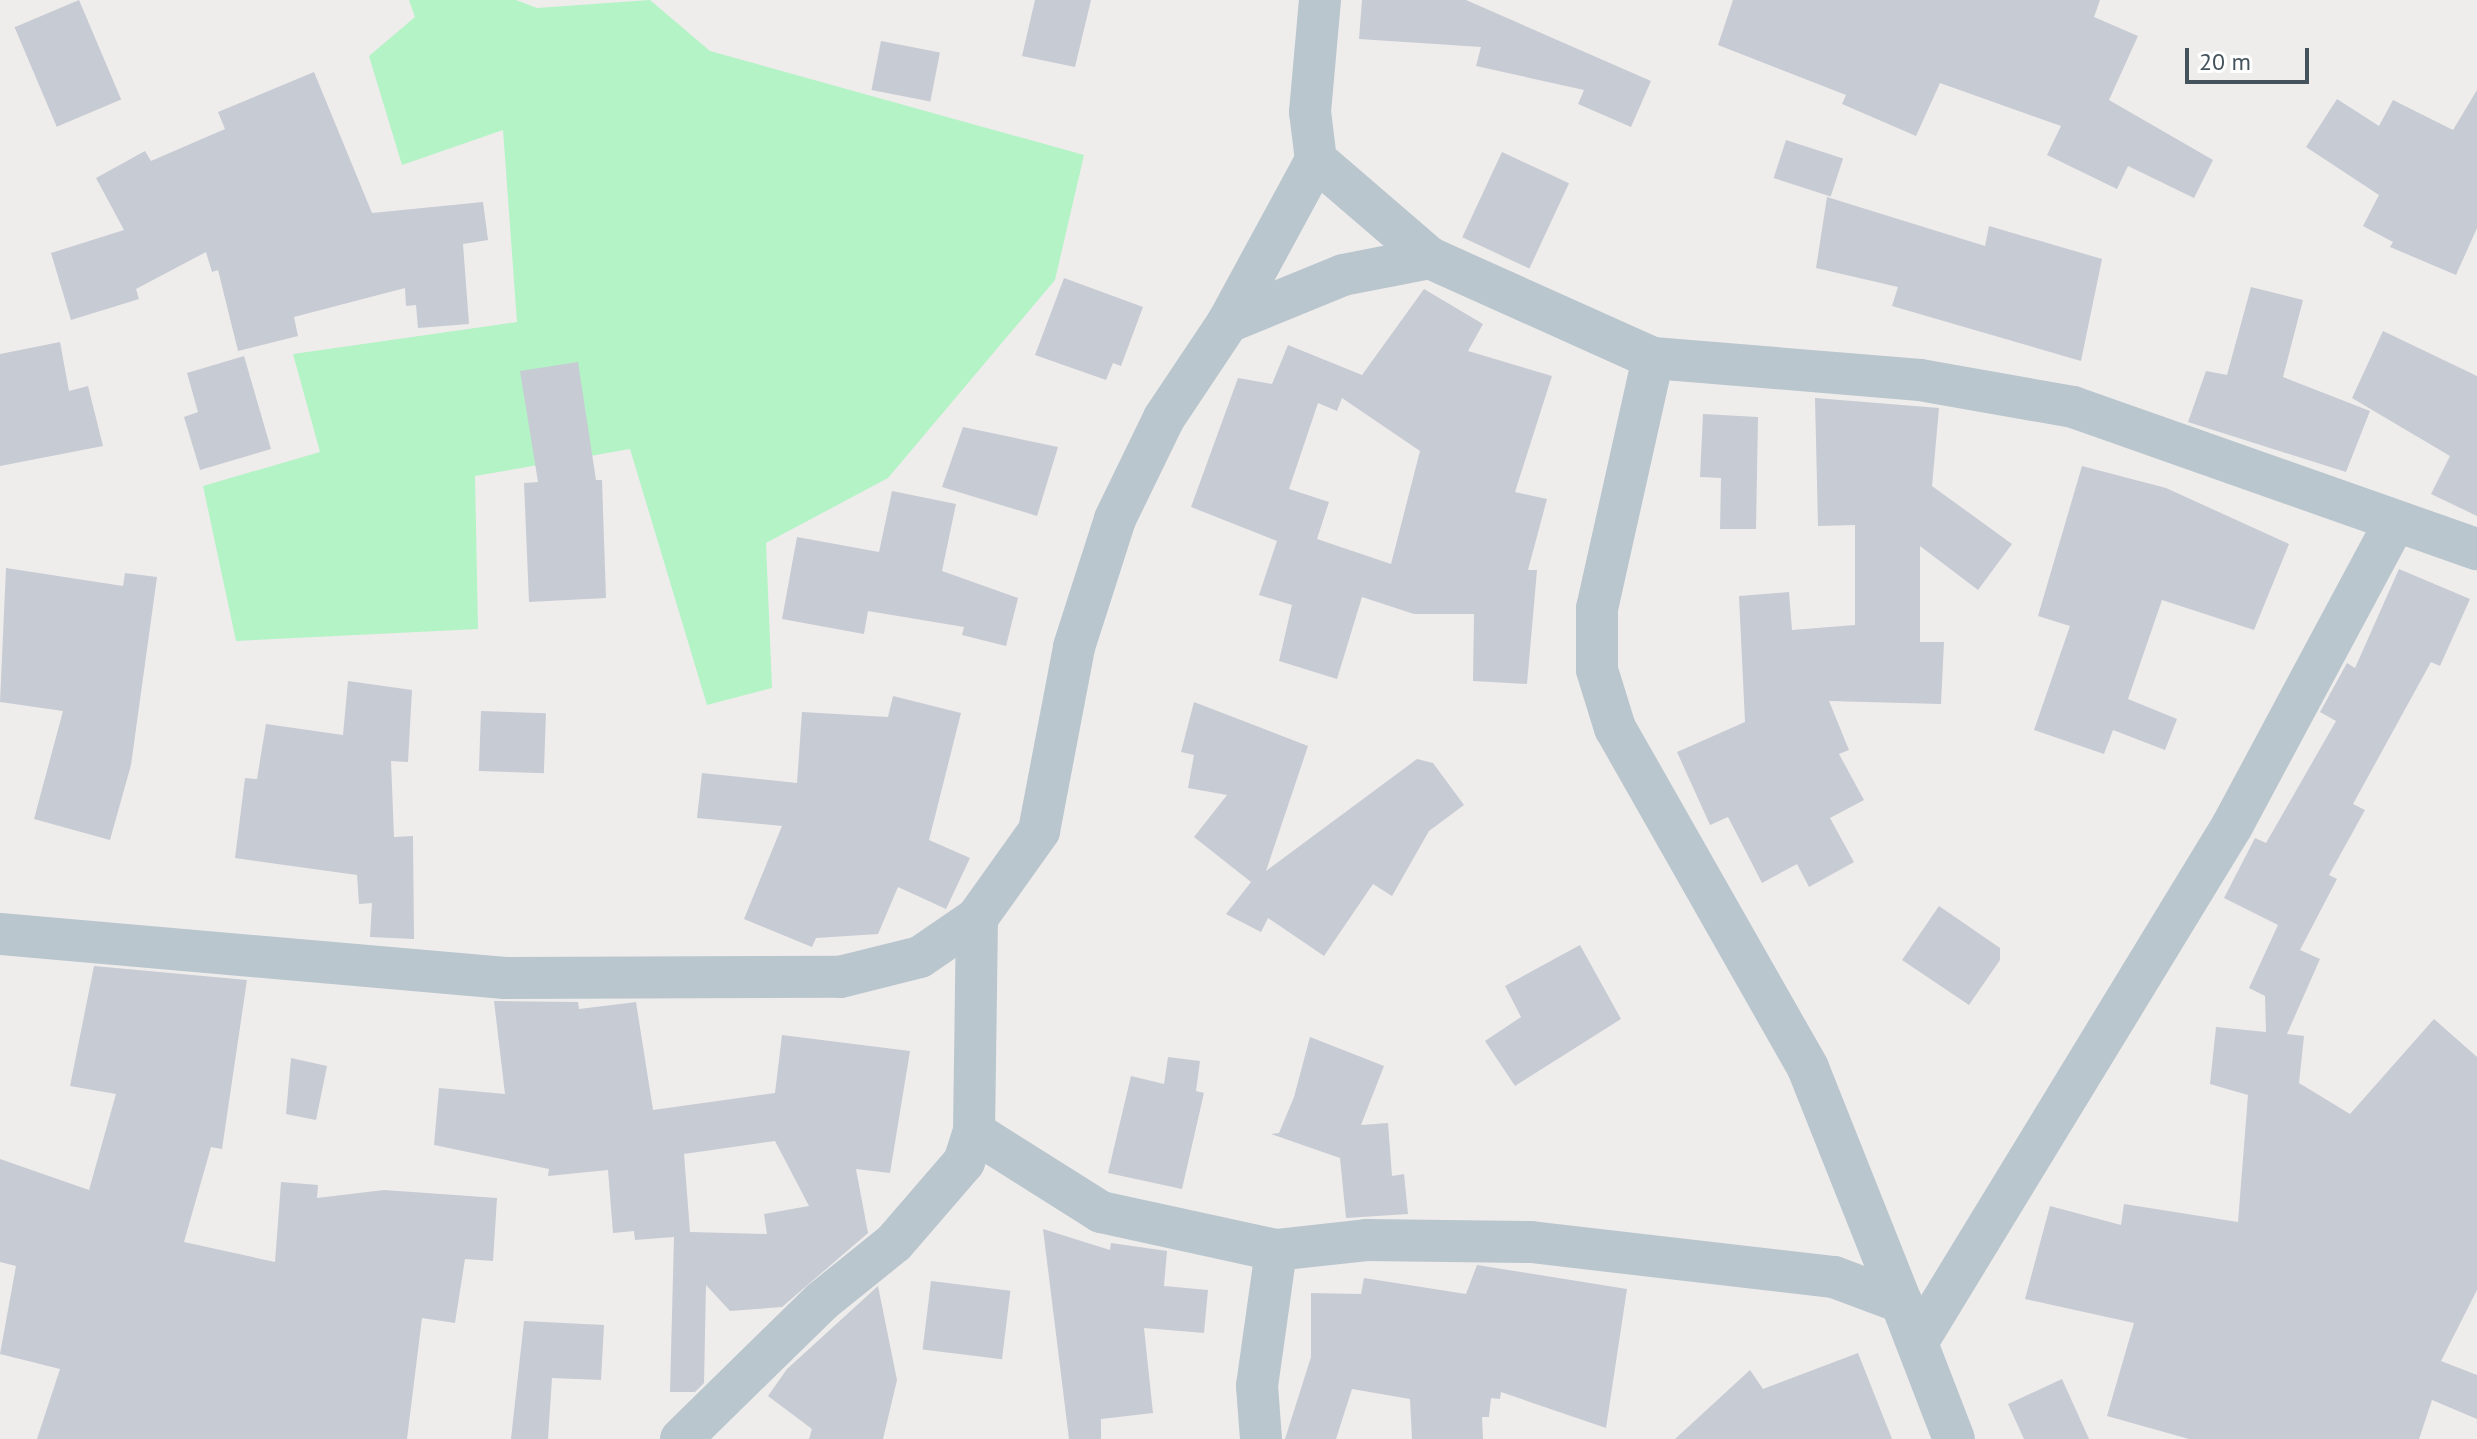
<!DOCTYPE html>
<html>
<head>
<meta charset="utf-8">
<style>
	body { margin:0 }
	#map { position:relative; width:2477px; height:1439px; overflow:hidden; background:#efecec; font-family:"PT Sans",sans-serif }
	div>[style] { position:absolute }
	.green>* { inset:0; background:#b4f3c6 }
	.building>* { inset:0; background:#c7cbd3; transform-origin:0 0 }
	.minor>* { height:42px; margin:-21px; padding:0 21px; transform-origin:21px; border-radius:21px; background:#b9c6cd }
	span { translate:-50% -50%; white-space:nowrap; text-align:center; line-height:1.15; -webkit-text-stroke:7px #fff; paint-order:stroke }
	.scale { position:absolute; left:2185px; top:48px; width:124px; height:36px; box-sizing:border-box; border:4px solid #43525b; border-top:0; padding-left:10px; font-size:24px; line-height:28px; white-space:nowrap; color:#43525b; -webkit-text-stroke:6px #fff; paint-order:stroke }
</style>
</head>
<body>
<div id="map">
	<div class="green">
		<i style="clip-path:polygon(409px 0,516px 0,537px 8px,650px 0,710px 51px,1084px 155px,1055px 280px,888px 478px,766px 543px,772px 688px,707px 705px,630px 449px,475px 476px,478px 629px,236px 641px,203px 486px,320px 452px,293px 354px,517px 322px,503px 130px,402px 165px,369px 56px,415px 17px)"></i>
	</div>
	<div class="building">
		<i style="left:79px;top:0;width:108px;height:70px;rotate:67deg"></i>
		<i style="clip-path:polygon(1035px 0,1091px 0,1075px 67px,1022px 56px)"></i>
		<i style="clip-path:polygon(1362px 0,1466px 0,1651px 81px,1631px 127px,1578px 104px,1584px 90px,1476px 66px,1481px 47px,1359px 39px)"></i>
		<i style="clip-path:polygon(1733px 0,2100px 0,2094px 17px,2138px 36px,2109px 100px,2213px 160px,2194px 198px,2128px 166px,2117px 189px,2047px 155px,2061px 126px,1940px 83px,1916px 136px,1842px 104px,1846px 95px,1718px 45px)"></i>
		<i style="left:881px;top:41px;width:60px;height:50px;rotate:11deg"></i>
		<i style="clip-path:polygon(314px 72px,372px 213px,483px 202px,488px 240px,463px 244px,469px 324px,418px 328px,416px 305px,406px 306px,405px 288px,294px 317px,298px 336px,238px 351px,218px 270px,212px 272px,206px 252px,136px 289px,139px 299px,71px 320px,51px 253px,124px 230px,96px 178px,145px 151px,151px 161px,225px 129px,218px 112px)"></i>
		<i style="clip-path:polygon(2477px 90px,2477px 228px,2456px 275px,2390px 247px,2393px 242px,2363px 226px,2379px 195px,2306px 147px,2337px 99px,2379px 126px,2393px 100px,2453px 130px)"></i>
		<i style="left:1786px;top:140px;width:60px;height:40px;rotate:18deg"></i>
		<i style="left:1502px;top:152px;width:74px;height:94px;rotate:25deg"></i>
		<i style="clip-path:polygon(1827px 197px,1985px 246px,1989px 226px,2102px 259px,2081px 361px,1892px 306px,1898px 287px,1816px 268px)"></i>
		<i style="clip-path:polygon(1064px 278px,1143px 307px,1121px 366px,1113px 363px,1106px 380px,1035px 355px)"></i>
		<i style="clip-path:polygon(2251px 287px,2303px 300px,2283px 377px,2370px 411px,2346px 472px,2188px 422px,2206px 371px,2227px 375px)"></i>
		<i style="clip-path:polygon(evenodd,1424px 289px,1483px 324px,1468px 351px,1552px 376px,1515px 492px,1547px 499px,1528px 570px,1537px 570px,1527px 684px,1473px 681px,1474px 614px,1414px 614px,1362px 597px,1337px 679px,1279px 661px,1292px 605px,1259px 595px,1277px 541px,1191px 507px,1238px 378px,1272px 384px,1288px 345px,1362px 375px,1424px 289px,1342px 398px,1420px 451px,1391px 564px,1317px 539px,1329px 502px,1289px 489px,1318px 403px,1337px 411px,1342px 398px)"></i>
		<i style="clip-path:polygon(2383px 331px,2477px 376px,2477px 516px,2431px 494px,2450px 456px,2352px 398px)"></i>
		<i style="clip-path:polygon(60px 342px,69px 391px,88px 386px,103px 446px,0 466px,0 354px)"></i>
		<i style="clip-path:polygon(244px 356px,271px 449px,200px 470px,184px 417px,198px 412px,187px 373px)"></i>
		<i style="clip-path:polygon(578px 362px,596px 480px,602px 480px,606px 598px,529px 602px,524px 483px,538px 482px,520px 371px)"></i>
		<i style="clip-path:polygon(1815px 398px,1939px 408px,1932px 486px,2012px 544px,1978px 590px,1920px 546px,1920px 642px,1944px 642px,1941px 704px,1829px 701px,1849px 750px,1839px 754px,1864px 800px,1830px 818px,1854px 862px,1809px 887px,1797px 864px,1762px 883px,1728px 817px,1710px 825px,1677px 752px,1745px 722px,1739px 596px,1789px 592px,1792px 630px,1855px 625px,1855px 525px,1818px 526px)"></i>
		<i style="clip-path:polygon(1703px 414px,1758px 417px,1756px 529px,1720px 529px,1721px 478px,1700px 477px)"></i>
		<i style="clip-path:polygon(963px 427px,1058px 447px,1037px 516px,942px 487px)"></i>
		<i style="clip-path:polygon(2082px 466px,2166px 488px,2289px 544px,2254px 630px,2162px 600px,2128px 699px,2177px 719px,2165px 750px,2113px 730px,2104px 754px,2034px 730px,2070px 626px,2038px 616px)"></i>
		<i style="clip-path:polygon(892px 491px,956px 504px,942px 571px,1018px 598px,1006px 646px,962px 635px,964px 627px,868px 611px,864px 634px,782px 619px,797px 537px,879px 552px)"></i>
		<i style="clip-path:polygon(6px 568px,123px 586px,125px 573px,157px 577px,131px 765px,110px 840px,34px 819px,63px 711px,0 702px)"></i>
		<i style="clip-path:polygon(2399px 569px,2470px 599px,2440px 666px,2431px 662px,2353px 804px,2365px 810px,2329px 875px,2337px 879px,2300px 950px,2320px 959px,2287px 1034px,2304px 1036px,2299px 1083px,2350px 1114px,2434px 1019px,2477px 1057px,2477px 1290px,2441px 1361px,2477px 1375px,2477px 1419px,2432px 1400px,2419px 1439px,2189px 1439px,2107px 1416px,2134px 1323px,2025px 1299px,2050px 1206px,2121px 1225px,2124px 1204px,2238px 1222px,2248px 1095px,2210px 1084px,2216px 1027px,2266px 1032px,2265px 996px,2249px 988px,2278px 925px,2224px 898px,2255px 838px,2266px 843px,2336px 721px,2320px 712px,2347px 663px,2355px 668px)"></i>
		<i style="clip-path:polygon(348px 681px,412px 690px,408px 762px,391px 761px,394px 837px,413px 836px,414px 939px,370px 937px,372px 903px,359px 904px,357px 875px,235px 858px,245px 778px,257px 779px,266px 724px,343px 735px)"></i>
		<i style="clip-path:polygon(893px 696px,961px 713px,929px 840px,970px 858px,946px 909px,898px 887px,878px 934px,816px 938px,812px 947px,744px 919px,782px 826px,697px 818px,702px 773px,797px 783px,802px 712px,888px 717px)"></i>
		<i style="clip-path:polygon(1194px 702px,1308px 746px,1266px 871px,1417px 759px,1433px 763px,1464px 805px,1429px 831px,1392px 896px,1373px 884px,1324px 956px,1268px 918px,1261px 932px,1226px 914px,1251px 882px,1194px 837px,1227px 795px,1188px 788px,1194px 755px,1181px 752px)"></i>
		<i style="left:481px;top:711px;width:65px;height:60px;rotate:2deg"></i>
		<i style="clip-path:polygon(1939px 906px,2000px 948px,2000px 960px,1969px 1005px,1902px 960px)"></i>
		<i style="clip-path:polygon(1580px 945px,1621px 1019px,1515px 1086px,1485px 1041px,1521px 1017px,1505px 986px)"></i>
		<i style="clip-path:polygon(94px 966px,247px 980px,222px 1149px,211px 1147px,184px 1242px,275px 1262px,281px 1182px,318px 1185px,317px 1198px,384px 1190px,497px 1198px,493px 1261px,465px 1259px,455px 1323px,422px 1318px,407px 1439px,37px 1439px,60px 1369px,0 1354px,16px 1266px,0 1262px,0 1159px,89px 1190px,116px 1094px,70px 1086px)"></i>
		<i style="clip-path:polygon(evenodd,494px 1001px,578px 1002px,579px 1009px,636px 1002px,653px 1110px,775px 1093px,782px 1035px,910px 1051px,890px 1173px,856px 1169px,868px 1233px,782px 1307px,730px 1311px,706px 1285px,704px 1383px,695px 1392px,670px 1392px,674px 1237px,635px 1240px,634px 1231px,613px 1233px,608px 1170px,548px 1176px,549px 1169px,434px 1145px,439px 1088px,505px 1094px,494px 1001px,775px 1141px,809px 1206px,764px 1214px,767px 1234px,690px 1232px,684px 1154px,775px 1141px)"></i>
		<i style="clip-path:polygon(1310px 1037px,1384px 1066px,1361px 1125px,1388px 1123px,1392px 1176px,1404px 1174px,1408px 1214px,1346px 1218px,1340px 1158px,1271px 1134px,1279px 1133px,1294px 1097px)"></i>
		<i style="clip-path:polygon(1168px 1057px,1200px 1061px,1196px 1091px,1204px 1093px,1182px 1189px,1108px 1173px,1131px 1076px,1164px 1084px)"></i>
		<i style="clip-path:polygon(291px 1058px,327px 1066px,316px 1120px,286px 1114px)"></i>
		<i style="clip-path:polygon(1043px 1229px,1110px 1250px,1111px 1243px,1167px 1251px,1164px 1286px,1208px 1290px,1204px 1333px,1144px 1328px,1153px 1413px,1101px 1419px,1101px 1439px,1069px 1439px)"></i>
		<i style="clip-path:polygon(1477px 1265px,1627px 1289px,1606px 1428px,1501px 1392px,1500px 1399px,1491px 1398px,1489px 1417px,1482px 1417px,1483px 1439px,1412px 1439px,1410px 1399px,1352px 1389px,1336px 1439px,1285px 1439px,1311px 1357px,1311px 1293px,1361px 1294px,1364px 1278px,1466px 1294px)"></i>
		<i style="left:931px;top:1281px;width:80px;height:69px;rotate:7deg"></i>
		<i style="clip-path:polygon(878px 1286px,897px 1380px,883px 1439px,809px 1439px,812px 1429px,768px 1396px,787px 1369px)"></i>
		<i style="clip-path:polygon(524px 1321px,604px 1325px,601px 1380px,552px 1378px,548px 1439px,511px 1439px)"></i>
		<i style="clip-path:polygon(1858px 1353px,1892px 1439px,1675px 1439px,1750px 1370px,1763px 1389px)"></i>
		<i style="clip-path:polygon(2062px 1379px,2089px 1439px,2024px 1439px,2008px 1404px)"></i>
	</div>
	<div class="minor">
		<i style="left:1316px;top:160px;width:150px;rotate:40.7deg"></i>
		<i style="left:1228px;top:322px;width:184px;rotate:-61.5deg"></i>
		<i style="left:1316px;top:160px;width:48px;rotate:-97.1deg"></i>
		<i style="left:1310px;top:112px;width:112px;rotate:-84.9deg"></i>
		<i style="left:1653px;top:358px;width:256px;rotate:102.6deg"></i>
		<i style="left:1597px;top:608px;width:62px;rotate:90deg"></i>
		<i style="left:1597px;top:670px;width:61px;rotate:72.8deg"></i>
		<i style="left:1615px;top:728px;width:391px;rotate:60.4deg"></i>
		<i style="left:1808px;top:1068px;width:252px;rotate:68.3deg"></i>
		<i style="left:0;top:934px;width:507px;rotate:4.98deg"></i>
		<i style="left:505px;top:978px;width:335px;rotate:-0.2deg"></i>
		<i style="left:840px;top:977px;width:82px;rotate:-14deg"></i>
		<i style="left:920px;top:957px;width:69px;rotate:-34.4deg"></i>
		<i style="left:977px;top:918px;width:107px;rotate:-54.5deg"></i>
		<i style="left:1039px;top:831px;width:187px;rotate:-79.2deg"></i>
		<i style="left:1074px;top:647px;width:134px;rotate:-72.2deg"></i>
		<i style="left:1115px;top:519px;width:112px;rotate:-64.1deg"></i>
		<i style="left:1164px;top:418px;width:115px;rotate:-56.3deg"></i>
		<i style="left:1228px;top:322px;width:124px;rotate:-22.2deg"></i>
		<i style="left:1343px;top:275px;width:89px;rotate:-11.1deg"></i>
		<i style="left:1430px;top:258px;width:244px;rotate:24.2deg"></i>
		<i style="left:1653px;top:358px;width:268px;rotate:4.7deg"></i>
		<i style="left:1920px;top:380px;width:155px;rotate:10deg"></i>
		<i style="left:2073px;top:407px;width:428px;rotate:19.4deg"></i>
		<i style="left:974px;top:1132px;width:150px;rotate:32.2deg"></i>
		<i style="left:1101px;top:1212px;width:179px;rotate:12.3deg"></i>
		<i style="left:1276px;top:1250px;width:91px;rotate:-6.3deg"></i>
		<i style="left:1366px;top:1240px;width:165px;rotate:0.7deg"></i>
		<i style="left:1531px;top:1242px;width:305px;rotate:6.6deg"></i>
		<i style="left:1834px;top:1277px;width:72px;rotate:20.5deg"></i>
		<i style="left:1901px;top:1302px;width:147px;rotate:68.9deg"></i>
		<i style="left:1918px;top:1341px;width:603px;rotate:-58.63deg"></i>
		<i style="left:2232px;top:826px;width:345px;rotate:-61.8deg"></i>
		<i style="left:681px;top:1439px;width:197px;rotate:-44.4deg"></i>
		<i style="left:822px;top:1301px;width:92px;rotate:-38.9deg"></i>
		<i style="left:894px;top:1243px;width:107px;rotate:-49.2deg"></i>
		<i style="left:964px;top:1162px;width:32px;rotate:-72deg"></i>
		<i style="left:974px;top:1132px;width:214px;rotate:-89.2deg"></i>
		<i style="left:1261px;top:1439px;width:53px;rotate:-94.3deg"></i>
		<i style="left:1257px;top:1386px;width:137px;rotate:-82deg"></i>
	</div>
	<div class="scale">20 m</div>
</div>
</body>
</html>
